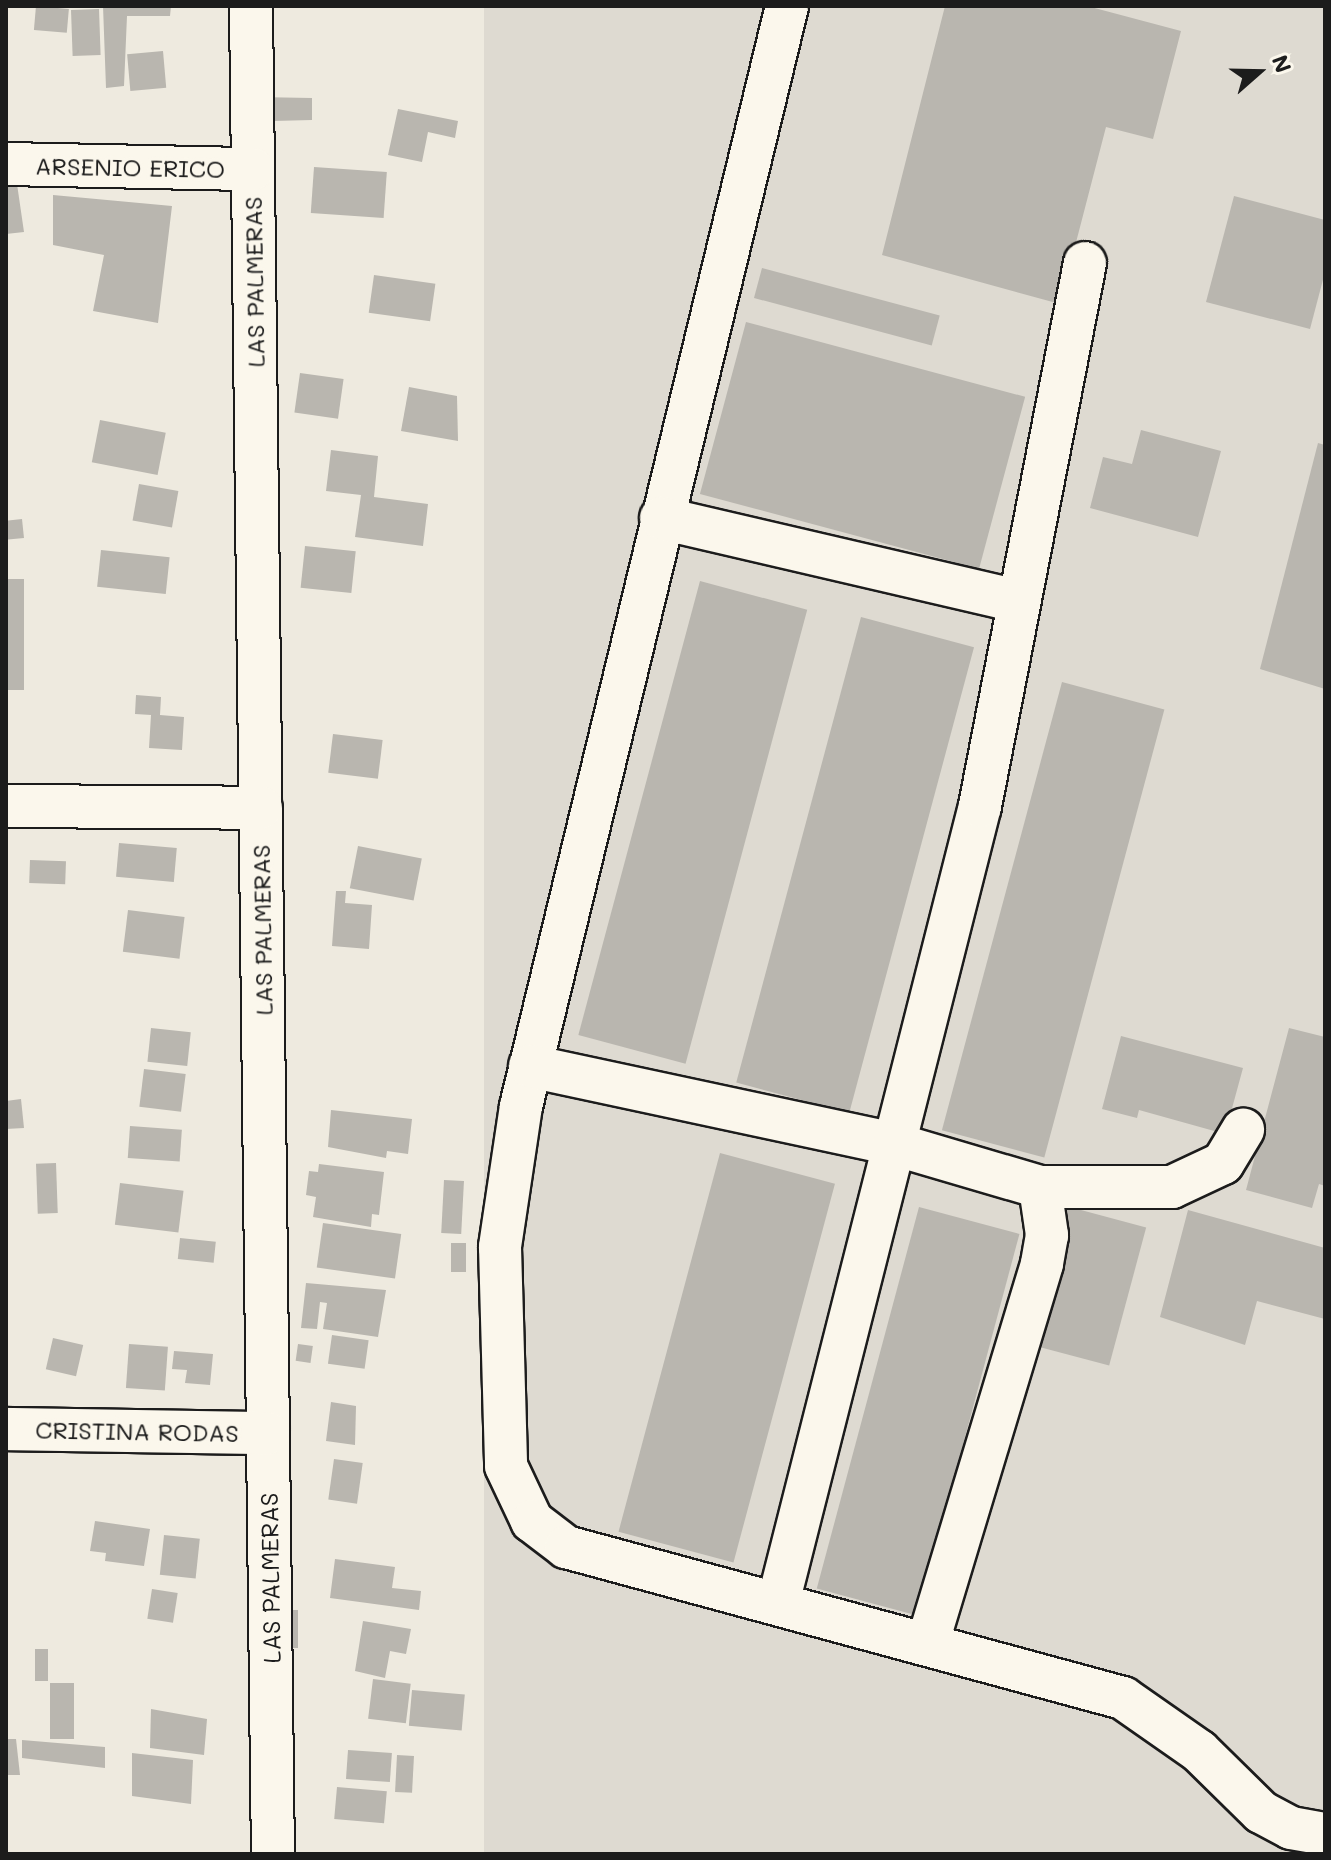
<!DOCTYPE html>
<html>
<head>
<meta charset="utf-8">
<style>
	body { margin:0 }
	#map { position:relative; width:1331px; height:1860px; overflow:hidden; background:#eeeadf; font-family:Mali,sans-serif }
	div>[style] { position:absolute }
	.built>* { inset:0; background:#dedad1; transform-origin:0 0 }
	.building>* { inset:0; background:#b9b6af; transform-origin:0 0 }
	.roads { filter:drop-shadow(2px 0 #1c1c1c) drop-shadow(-2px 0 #1c1c1c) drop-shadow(0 2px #1c1c1c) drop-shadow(0 -2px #1c1c1c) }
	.minor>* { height:42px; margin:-21px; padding:0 21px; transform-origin:21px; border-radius:21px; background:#fbf7ec }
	span { translate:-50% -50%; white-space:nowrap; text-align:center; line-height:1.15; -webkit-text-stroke:7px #fbf7ec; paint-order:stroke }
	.street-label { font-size:24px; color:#1c1c1c }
	.frame { position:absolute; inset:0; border:8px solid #1c1c1c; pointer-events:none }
	.north { position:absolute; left:1219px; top:32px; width:80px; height:80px; -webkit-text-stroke:6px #fbf7ec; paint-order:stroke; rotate:70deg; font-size:22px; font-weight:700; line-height:32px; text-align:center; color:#1c1c1c }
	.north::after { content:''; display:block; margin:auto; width:28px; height:36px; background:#1c1c1c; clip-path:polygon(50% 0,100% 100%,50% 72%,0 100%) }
</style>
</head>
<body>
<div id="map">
	<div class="built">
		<i style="left:484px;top:6px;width:841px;height:1848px"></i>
	</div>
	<div class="building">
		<i style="left:36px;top:6px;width:33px;height:24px;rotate:5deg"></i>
		<i style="clip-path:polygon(103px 6px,171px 6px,170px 16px,127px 16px,124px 86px,106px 88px)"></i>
		<i style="clip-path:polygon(945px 6px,1087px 6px,1181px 31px,1153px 139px,1106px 127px,1060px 304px,882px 255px)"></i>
		<i style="left:99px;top:9px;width:46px;height:28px;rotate:88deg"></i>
		<i style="left:163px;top:51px;width:37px;height:36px;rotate:85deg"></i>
		<i style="clip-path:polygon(256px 97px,312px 98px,312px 120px,273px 121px)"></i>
		<i style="clip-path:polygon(398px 109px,458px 121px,455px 138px,428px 132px,422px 162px,388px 155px)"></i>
		<i style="left:314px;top:167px;width:73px;height:46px;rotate:4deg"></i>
		<i style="clip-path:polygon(17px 184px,24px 232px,6px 234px,6px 185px)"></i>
		<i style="clip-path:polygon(53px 195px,172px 206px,158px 323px,93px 311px,104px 255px,53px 245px)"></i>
		<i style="clip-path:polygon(1234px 196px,1325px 220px,1325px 272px,1310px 329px,1206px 302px)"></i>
		<i style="left:762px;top:268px;width:184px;height:31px;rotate:15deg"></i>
		<i style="left:374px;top:275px;width:62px;height:38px;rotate:8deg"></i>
		<i style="left:746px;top:322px;width:289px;height:178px;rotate:15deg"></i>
		<i style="left:300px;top:373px;width:44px;height:40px;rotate:8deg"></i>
		<i style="clip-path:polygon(409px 387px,457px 396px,458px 441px,401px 431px)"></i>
		<i style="left:100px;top:420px;width:67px;height:43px;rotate:11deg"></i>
		<i style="clip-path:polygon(1141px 430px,1221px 451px,1198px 537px,1090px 508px,1103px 457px,1132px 464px)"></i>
		<i style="clip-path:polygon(1318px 443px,1325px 445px,1325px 689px,1260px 669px)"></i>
		<i style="clip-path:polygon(331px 450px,378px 456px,374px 497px,428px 504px,423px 546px,355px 537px,361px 495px,326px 491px)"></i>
		<i style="left:139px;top:484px;width:40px;height:37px;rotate:10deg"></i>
		<i style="left:22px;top:519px;width:19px;height:16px;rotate:84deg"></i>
		<i style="left:305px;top:546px;width:51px;height:42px;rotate:6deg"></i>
		<i style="left:101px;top:550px;width:69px;height:37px;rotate:6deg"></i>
		<i style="left:6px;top:579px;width:18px;height:111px"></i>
		<i style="left:700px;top:581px;width:111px;height:470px;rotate:15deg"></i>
		<i style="left:861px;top:617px;width:117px;height:482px;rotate:15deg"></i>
		<i style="left:1062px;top:682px;width:106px;height:464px;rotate:15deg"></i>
		<i style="clip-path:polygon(136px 695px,161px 697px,160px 715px,184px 717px,182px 750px,149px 748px,151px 715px,135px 714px)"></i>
		<i style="left:333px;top:734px;width:50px;height:39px;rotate:7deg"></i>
		<i style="left:119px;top:843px;width:58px;height:34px;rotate:5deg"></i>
		<i style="left:358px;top:846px;width:65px;height:43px;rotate:11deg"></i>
		<i style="left:30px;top:860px;width:36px;height:23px;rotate:2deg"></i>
		<i style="clip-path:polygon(336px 891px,346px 891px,345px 903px,372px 905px,369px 949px,332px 946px)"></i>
		<i style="left:128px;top:910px;width:57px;height:42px;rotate:7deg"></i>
		<i style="left:151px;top:1028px;width:40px;height:34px;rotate:6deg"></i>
		<i style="clip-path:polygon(1289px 1028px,1325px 1037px,1325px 1186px,1319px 1184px,1312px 1208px,1246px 1190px)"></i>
		<i style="clip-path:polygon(1121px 1036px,1243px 1068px,1225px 1134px,1139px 1110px,1137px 1118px,1102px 1109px)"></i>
		<i style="left:144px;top:1069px;width:42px;height:38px;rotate:7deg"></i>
		<i style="clip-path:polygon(21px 1099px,24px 1128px,6px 1129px,6px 1101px)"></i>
		<i style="clip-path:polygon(331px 1110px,412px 1119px,408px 1154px,387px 1151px,386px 1158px,328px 1147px)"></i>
		<i style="left:130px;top:1126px;width:52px;height:32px;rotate:4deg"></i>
		<i style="left:720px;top:1153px;width:119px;height:392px;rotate:15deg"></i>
		<i style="left:56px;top:1163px;width:50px;height:20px;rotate:88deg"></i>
		<i style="clip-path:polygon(319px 1164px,384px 1172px,379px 1215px,372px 1214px,371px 1227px,313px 1217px,316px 1197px,306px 1195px,309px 1171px,318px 1172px)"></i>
		<i style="left:444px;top:1180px;width:20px;height:53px;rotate:3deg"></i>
		<i style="left:120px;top:1183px;width:64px;height:42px;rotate:7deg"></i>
		<i style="left:1066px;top:1206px;width:83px;height:143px;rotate:15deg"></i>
		<i style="left:919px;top:1207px;width:104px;height:395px;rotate:15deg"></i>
		<i style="clip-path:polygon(1188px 1210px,1325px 1248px,1325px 1319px,1257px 1301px,1245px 1345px,1160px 1317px)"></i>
		<i style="left:323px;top:1223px;width:79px;height:45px;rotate:8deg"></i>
		<i style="left:180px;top:1238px;width:36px;height:21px;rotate:6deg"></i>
		<i style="left:451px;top:1243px;width:15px;height:29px"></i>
		<i style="clip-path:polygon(306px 1283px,386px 1290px,378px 1337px,323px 1329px,327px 1303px,320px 1302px,317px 1329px,301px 1328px)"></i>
		<i style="left:332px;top:1335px;width:37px;height:29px;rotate:8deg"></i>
		<i style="left:53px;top:1338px;width:31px;height:32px;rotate:13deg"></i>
		<i style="left:129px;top:1344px;width:39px;height:44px;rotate:4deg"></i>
		<i style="left:298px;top:1344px;width:15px;height:17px;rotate:8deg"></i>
		<i style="clip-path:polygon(174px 1351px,213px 1354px,210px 1385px,185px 1383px,187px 1370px,172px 1369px)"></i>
		<i style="clip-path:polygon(331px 1402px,356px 1406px,355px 1445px,326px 1441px)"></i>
		<i style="left:334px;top:1459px;width:29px;height:41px;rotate:8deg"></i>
		<i style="clip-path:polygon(95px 1521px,150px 1529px,144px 1566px,105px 1561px,106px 1553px,90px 1551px)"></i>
		<i style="left:164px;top:1535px;width:36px;height:40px;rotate:6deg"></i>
		<i style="clip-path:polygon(335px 1559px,395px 1567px,392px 1588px,421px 1591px,419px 1610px,330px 1598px)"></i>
		<i style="left:152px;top:1589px;width:26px;height:30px;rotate:9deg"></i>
		<i style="left:298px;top:1610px;width:38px;height:16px;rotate:90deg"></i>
		<i style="clip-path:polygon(363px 1621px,411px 1629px,406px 1654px,390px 1651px,385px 1678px,355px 1671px)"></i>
		<i style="left:35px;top:1649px;width:13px;height:32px"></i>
		<i style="left:373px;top:1679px;width:38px;height:40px;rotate:7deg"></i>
		<i style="left:50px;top:1683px;width:24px;height:56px"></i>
		<i style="left:412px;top:1690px;width:53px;height:36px;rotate:5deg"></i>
		<i style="clip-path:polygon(151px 1709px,207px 1719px,204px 1755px,150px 1748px)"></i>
		<i style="clip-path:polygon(6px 1739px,16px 1739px,20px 1775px,6px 1775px)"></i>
		<i style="clip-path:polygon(22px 1740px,105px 1747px,105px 1768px,22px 1758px)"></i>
		<i style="left:348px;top:1750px;width:44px;height:29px;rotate:4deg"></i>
		<i style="clip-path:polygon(132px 1753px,193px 1760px,191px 1804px,132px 1796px)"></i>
		<i style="left:397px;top:1755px;width:17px;height:37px;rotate:3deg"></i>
		<i style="left:337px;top:1787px;width:50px;height:32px;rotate:5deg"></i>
	</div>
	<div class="roads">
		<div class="minor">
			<i style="left:251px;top:6px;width:1848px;rotate:89.32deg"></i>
			<i style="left:787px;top:6px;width:1132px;rotate:103.59deg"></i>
			<i style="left:521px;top:1106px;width:143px;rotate:98.5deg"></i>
			<i style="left:500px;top:1247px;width:219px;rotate:88.4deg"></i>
			<i style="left:506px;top:1466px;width:61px;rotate:64.7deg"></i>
			<i style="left:532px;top:1521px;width:43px;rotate:37.4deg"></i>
			<i style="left:566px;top:1547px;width:577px;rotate:15.17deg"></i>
			<i style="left:1123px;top:1698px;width:93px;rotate:34.9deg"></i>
			<i style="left:1199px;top:1751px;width:87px;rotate:44.5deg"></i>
			<i style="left:1261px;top:1812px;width:34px;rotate:28deg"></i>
			<i style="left:1291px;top:1828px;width:35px;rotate:10deg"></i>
			<i style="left:6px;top:164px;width:247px;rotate:1.2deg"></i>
			<i style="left:661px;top:518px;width:367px;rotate:13.1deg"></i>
			<i style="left:6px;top:806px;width:255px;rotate:0.4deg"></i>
			<i style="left:530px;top:1066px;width:372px;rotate:12.1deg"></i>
			<i style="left:894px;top:1144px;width:152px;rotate:16.4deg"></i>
			<i style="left:1040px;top:1187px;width:49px;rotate:81.7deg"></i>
			<i style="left:1047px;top:1235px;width:29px;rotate:100deg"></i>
			<i style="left:1042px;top:1264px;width:397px;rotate:106.8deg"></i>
			<i style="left:1040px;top:1187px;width:132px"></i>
			<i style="left:1172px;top:1187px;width:56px;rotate:-25.2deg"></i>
			<i style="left:1223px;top:1163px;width:39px;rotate:-59deg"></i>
			<i style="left:6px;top:1429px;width:262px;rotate:0.9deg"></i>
			<i style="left:778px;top:1603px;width:822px;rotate:-75.78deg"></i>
			<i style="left:980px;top:806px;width:553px;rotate:-79.06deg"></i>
		</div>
	</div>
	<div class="street-label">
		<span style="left:130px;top:167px;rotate:1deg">ARSENIO ERICO</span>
		<span style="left:254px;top:282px;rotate:-91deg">LAS PALMERAS</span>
		<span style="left:262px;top:930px;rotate:-91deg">LAS PALMERAS</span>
		<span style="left:137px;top:1431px;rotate:1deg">CRISTINA RODAS</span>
		<span style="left:270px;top:1578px;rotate:-91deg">LAS PALMERAS</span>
	</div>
	<div class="frame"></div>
	<div class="north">N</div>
</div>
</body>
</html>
